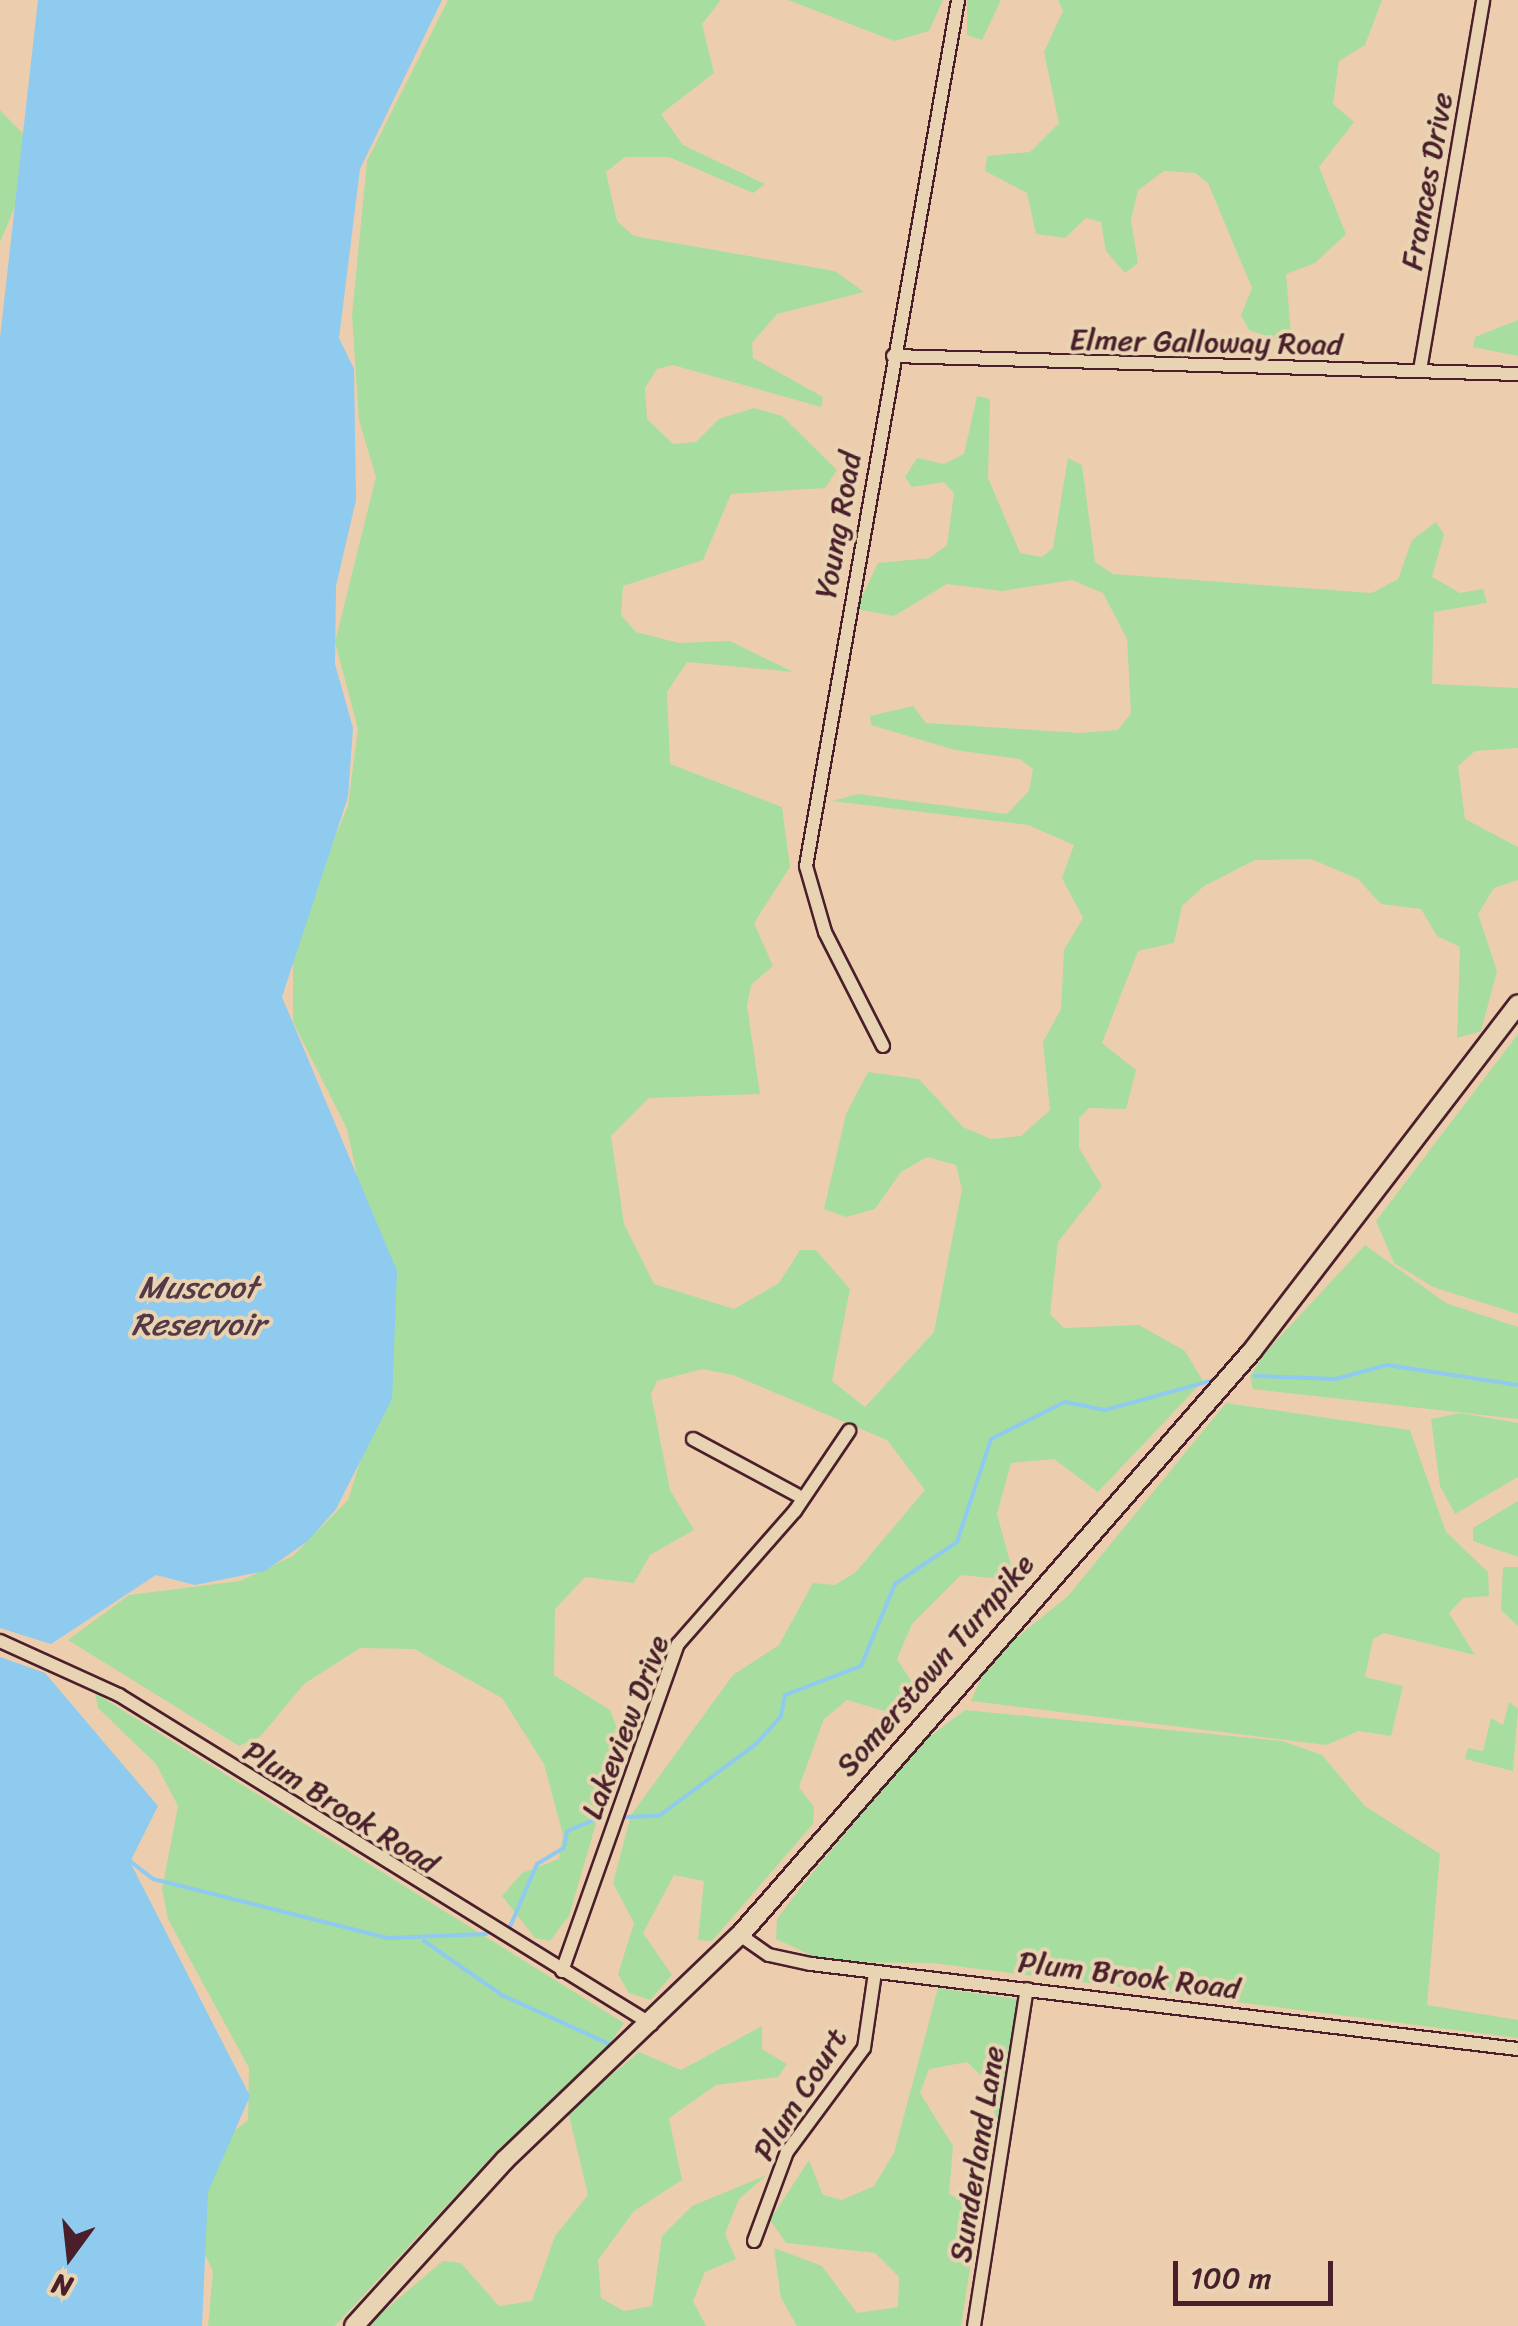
<!DOCTYPE html>
<html>
<head>
<meta charset="utf-8">
<style>
	body { margin:0 }
	#map { position:relative; width:1518px; height:2326px; overflow:hidden; background:#ecceaf; font-family:Sriracha,sans-serif }
	div>[style] { position:absolute }
	.green>* { inset:0; background:#a8dda0 }
	.water>* { inset:0; background:#8fcaef }
	.stream>* { height:4px; margin:-2px; padding:0 2px; transform-origin:2px; border-radius:2px; background:#8fcaef }
	.roads { filter:drop-shadow(2px 0 #4a1f2b) drop-shadow(-2px 0 #4a1f2b) drop-shadow(0 2px #4a1f2b) drop-shadow(0 -2px #4a1f2b) }
	.minor>* { height:12px; margin:-6px; padding:0 6px; transform-origin:6px; border-radius:6px; background:#e8d4b2 }
	.major>* { height:18px; margin:-9px; padding:0 9px; transform-origin:9px; border-radius:9px; background:#e8d4b2 }
	span { translate:-50% -50%; white-space:nowrap; text-align:center; line-height:1.15; -webkit-text-stroke:8px #e8d4b2; paint-order:stroke }
	.street-label { font-size:30px; color:#4a1f2b }
	.water-label { font-size:32px; color:#543948; font-style:italic }
	.north { position:absolute; left:20px; top:2206px; width:100px; height:100px; -webkit-text-stroke:8px #e8d4b2; paint-order:stroke; rotate:195deg; font-size:28px; font-weight:700; line-height:40px; text-align:center; color:#4a1f2b }
	.north::after { content:''; display:block; margin:auto; width:35px; height:45px; background:#4a1f2b; clip-path:polygon(50% 0,100% 100%,50% 72%,0 100%) }
	.scale { position:absolute; left:1173px; top:2261px; width:160px; height:45px; box-sizing:border-box; border:5px solid #4a1f2b; border-top:0; padding-left:12px; font-size:30px; line-height:35px; white-space:nowrap; color:#4a1f2b; -webkit-text-stroke:8px #e8d4b2; paint-order:stroke }
</style>
</head>
<body>
<div id="map">
	<div class="green">
		<i style="clip-path:polygon(448px 0,721px 0,702px 24px,714px 73px,661px 114px,683px 145px,765px 184px,753px 193px,669px 157px,625px 157px,606px 172px,617px 221px,634px 236px,835px 271px,864px 292px,777px 314px,752px 343px,753px 358px,823px 397px,821px 407px,673px 365px,657px 369px,645px 388px,647px 419px,673px 444px,696px 442px,719px 419px,754px 408px,782px 416px,837px 470px,825px 488px,731px 494px,703px 560px,623px 586px,621px 615px,636px 632px,679px 643px,730px 641px,793px 672px,687px 662px,667px 692px,670px 764px,782px 807px,790px 867px,754px 923px,773px 966px,751px 985px,747px 1006px,760px 1094px,649px 1098px,611px 1136px,624px 1224px,654px 1284px,734px 1309px,779px 1283px,800px 1250px,816px 1250px,850px 1289px,832px 1381px,865px 1407px,934px 1332px,962px 1189px,956px 1165px,927px 1157px,901px 1172px,875px 1209px,846px 1217px,824px 1209px,846px 1114px,868px 1072px,919px 1079px,963px 1127px,991px 1139px,1021px 1136px,1050px 1110px,1043px 1042px,1061px 1009px,1064px 950px,1083px 918px,1062px 878px,1074px 845px,1028px 825px,832px 801px,858px 794px,1007px 814px,1029px 791px,1033px 769px,1020px 759px,955px 750px,871px 725px,870px 716px,913px 706px,926px 723px,1080px 733px,1118px 730px,1131px 713px,1127px 639px,1103px 593px,1072px 580px,1002px 591px,947px 584px,894px 616px,856px 609px,878px 563px,930px 558px,947px 545px,954px 493px,944px 482px,912px 487px,905px 477px,917px 458px,944px 464px,964px 454px,977px 396px,990px 399px,988px 478px,1020px 553px,1042px 557px,1053px 548px,1068px 458px,1082px 465px,1095px 562px,1113px 574px,1372px 593px,1398px 579px,1412px 540px,1436px 522px,1444px 534px,1432px 577px,1460px 593px,1483px 589px,1487px 603px,1434px 612px,1432px 684px,1518px 688px,1518px 748px,1475px 751px,1458px 766px,1465px 819px,1518px 847px,1518px 880px,1494px 888px,1478px 914px,1497px 971px,1481px 1031px,1457px 1038px,1460px 947px,1437px 936px,1421px 909px,1381px 904px,1358px 879px,1311px 859px,1255px 860px,1204px 886px,1182px 906px,1174px 943px,1138px 951px,1102px 1043px,1136px 1070px,1126px 1109px,1089px 1108px,1079px 1118px,1079px 1148px,1102px 1186px,1058px 1242px,1050px 1314px,1064px 1328px,1139px 1325px,1185px 1351px,1203px 1381px,1098px 1492px,1054px 1459px,1011px 1463px,997px 1514px,1012px 1569px,1000px 1579px,961px 1575px,912px 1624px,897px 1659px,917px 1690px,910px 1702px,888px 1712px,847px 1700px,824px 1719px,799px 1787px,814px 1807px,813px 1824px,712px 1941px,698px 1940px,704px 1881px,674px 1875px,643px 1933px,672px 1975px,650px 2000px,629px 1993px,618px 1974px,634px 1923px,613px 1883px,631px 1815px,733px 1675px,779px 1645px,813px 1583px,835px 1585px,856px 1572px,925px 1490px,887px 1440px,733px 1375px,702px 1369px,657px 1381px,651px 1394px,670px 1490px,694px 1530px,650px 1555px,634px 1583px,585px 1577px,555px 1609px,554px 1675px,610px 1710px,621px 1738px,569px 1916px,550px 1941px,535px 1938px,502px 1896px,522px 1873px,559px 1859px,563px 1835px,544px 1764px,502px 1698px,414px 1649px,360px 1648px,304px 1684px,260px 1737px,239px 1746px,68px 1640px,129px 1595px,240px 1581px,293px 1556px,348px 1500px,367px 1440px,363px 1203px,347px 1129px,293px 1022px,293px 937px,348px 806px,358px 729px,335px 642px,376px 477px,359px 420px,352px 316px,367px 161px)"></i>
		<i style="clip-path:polygon(788px 0,943px 0,929px 31px,894px 41px)"></i>
		<i style="clip-path:polygon(967px 0,1001px 0,982px 40px,967px 35px)"></i>
		<i style="clip-path:polygon(1058px 0,1382px 0,1365px 45px,1339px 61px,1333px 104px,1354px 122px,1319px 167px,1346px 234px,1315px 263px,1286px 274px,1292px 345px,1249px 330px,1241px 315px,1252px 288px,1208px 183px,1195px 173px,1164px 171px,1138px 190px,1131px 220px,1138px 263px,1125px 273px,1106px 251px,1101px 222px,1086px 218px,1065px 238px,1036px 234px,1027px 193px,985px 171px,987px 156px,1030px 152px,1059px 123px,1044px 52px,1063px 11px)"></i>
		<i style="clip-path:polygon(0 110px,39px 150px,0 242px)"></i>
		<i style="clip-path:polygon(1518px 320px,1518px 356px,1473px 347px,1475px 337px)"></i>
		<i style="clip-path:polygon(1518px 1034px,1518px 1314px,1433px 1287px,1394px 1263px,1376px 1221px)"></i>
		<i style="clip-path:polygon(1365px 1245px,1446px 1303px,1518px 1327px,1518px 1419px,1253px 1389px,1250px 1376px,1264px 1354px)"></i>
		<i style="clip-path:polygon(1226px 1403px,1410px 1430px,1446px 1532px,1488px 1572px,1489px 1596px,1463px 1598px,1449px 1613px,1475px 1655px,1384px 1633px,1373px 1639px,1365px 1677px,1403px 1686px,1391px 1736px,1359px 1731px,1326px 1745px,971px 1701px,989px 1660px,1068px 1596px)"></i>
		<i style="clip-path:polygon(1460px 1413px,1518px 1423px,1518px 1477px,1455px 1514px,1440px 1486px,1431px 1419px)"></i>
		<i style="clip-path:polygon(1518px 1501px,1518px 1557px,1473px 1541px,1473px 1528px)"></i>
		<i style="clip-path:polygon(1503px 1567px,1518px 1567px,1518px 1626px,1501px 1610px)"></i>
		<i style="clip-path:polygon(95px 1693px,624px 2023px,594px 2067px,496px 2152px,335px 2326px,208px 2326px,213px 2271px,189px 2221px,223px 2140px,248px 2120px,249px 2068px,168px 1919px,162px 1889px,178px 1806px,156px 1764px,98px 1708px)"></i>
		<i style="clip-path:polygon(1509px 1702px,1518px 1709px,1513px 1771px,1465px 1759px,1468px 1748px,1483px 1751px,1491px 1718px,1503px 1725px)"></i>
		<i style="clip-path:polygon(965px 1710px,1282px 1741px,1322px 1755px,1365px 1806px,1440px 1854px,1427px 2005px,1518px 2020px,1518px 2038px,932px 1963px,826px 1962px,776px 1939px,777px 1919px,804px 1883px,921px 1743px)"></i>
		<i style="clip-path:polygon(938px 1988px,1017px 1999px,996px 2137px,993px 2087px,967px 2062px,929px 2069px,920px 2093px,953px 2146px,949px 2194px,979px 2211px,961px 2326px,797px 2326px,781px 2298px,774px 2248px,822px 2266px,857px 2313px,898px 2307px,899px 2277px,875px 2253px,786px 2243px,770px 2220px,809px 2160px,823px 2195px,842px 2200px,874px 2186px,894px 2153px)"></i>
		<i style="clip-path:polygon(762px 2026px,762px 2049px,787px 2064px,778px 2077px,716px 2085px,669px 2118px,682px 2180px,634px 2211px,598px 2260px,601px 2298px,624px 2311px,652px 2306px,662px 2236px,692px 2206px,767px 2175px,739px 2199px,725px 2234px,736px 2259px,705px 2272px,693px 2301px,706px 2326px,366px 2326px,443px 2261px,461px 2263px,499px 2306px,532px 2301px,555px 2236px,588px 2195px,568px 2111px,639px 2052px,681px 2070px)"></i>
	</div>
	<div class="water">
		<i style="clip-path:polygon(38px 0,442px 0,360px 169px,339px 338px,354px 369px,356px 500px,336px 586px,335px 664px,353px 728px,348px 797px,282px 997px,397px 1271px,392px 1399px,336px 1509px,308px 1541px,265px 1571px,195px 1585px,156px 1575px,51px 1644px,0 1628px,0 338px)"></i>
		<i style="clip-path:polygon(0 1657px,45px 1673px,158px 1806px,130px 1862px,250px 2096px,208px 2192px,202px 2326px,0 2326px)"></i>
	</div>
	<div class="stream">
		<i style="left:1255px;top:1376px;width:81px;rotate:2.1deg"></i>
		<i style="left:1336px;top:1379px;width:53px;rotate:-15.4deg"></i>
		<i style="left:1387px;top:1365px;width:133px;rotate:8.7deg"></i>
		<i style="left:626px;top:1817px;width:33px;rotate:-2deg"></i>
		<i style="left:659px;top:1816px;width:121px;rotate:-36.6deg"></i>
		<i style="left:756px;top:1744px;width:38px;rotate:-48deg"></i>
		<i style="left:781px;top:1716px;width:21px;rotate:-79deg"></i>
		<i style="left:785px;top:1695px;width:81px;rotate:-20.9deg"></i>
		<i style="left:861px;top:1666px;width:89px;rotate:-67.5deg"></i>
		<i style="left:895px;top:1584px;width:75px;rotate:-34.1deg"></i>
		<i style="left:957px;top:1542px;width:108px;rotate:-71.7deg"></i>
		<i style="left:991px;top:1439px;width:83px;rotate:-26.6deg"></i>
		<i style="left:1065px;top:1402px;width:41px;rotate:11.3deg"></i>
		<i style="left:1105px;top:1410px;width:112px;rotate:-15.5deg"></i>
		<i style="left:130px;top:1861px;width:29px;rotate:38deg"></i>
		<i style="left:153px;top:1879px;width:242px;rotate:14.1deg"></i>
		<i style="left:388px;top:1938px;width:98px;rotate:-2.3deg"></i>
		<i style="left:509px;top:1929px;width:71px;rotate:-66.7deg"></i>
		<i style="left:537px;top:1864px;width:31px;rotate:-31deg"></i>
		<i style="left:564px;top:1848px;width:17px;rotate:-80deg"></i>
		<i style="left:567px;top:1831px;width:38px;rotate:-22deg"></i>
		<i style="left:424px;top:1941px;width:95px;rotate:34.7deg"></i>
		<i style="left:502px;top:1995px;width:118px;rotate:24.6deg"></i>
	</div>
	<div class="roads">
		<div class="minor">
			<i style="left:893px;top:356px;width:625px;rotate:1.65deg"></i>
			<i style="left:1420px;top:370px;width:375px;rotate:-80.3deg"></i>
			<i style="left:883px;top:1046px;width:128px;rotate:-117deg"></i>
			<i style="left:825px;top:932px;width:69px;rotate:-106.1deg"></i>
			<i style="left:806px;top:866px;width:879px;rotate:-80.04deg"></i>
			<i style="left:693px;top:1439px;width:118px;rotate:28.3deg"></i>
			<i style="left:0;top:1641px;width:131px;rotate:24.4deg"></i>
			<i style="left:119px;top:1695px;width:626px;rotate:31.73deg"></i>
			<i style="left:740px;top:1935px;width:35px;rotate:35deg"></i>
			<i style="left:769px;top:1955px;width:43px;rotate:12.1deg"></i>
			<i style="left:811px;top:1964px;width:712px;rotate:6.86deg"></i>
			<i style="left:562px;top:1971px;width:347px;rotate:-70.5deg"></i>
			<i style="left:678px;top:1644px;width:177px;rotate:-48.7deg"></i>
			<i style="left:795px;top:1511px;width:97px;rotate:-56deg"></i>
			<i style="left:754px;top:2241px;width:95px;rotate:-69.7deg"></i>
			<i style="left:787px;top:2152px;width:129px;rotate:-53.5deg"></i>
			<i style="left:864px;top:2048px;width:76px;rotate:-81.7deg"></i>
			<i style="left:974px;top:2326px;width:341px;rotate:-81.1deg"></i>
		</div>
		<div class="major">
			<i style="left:354px;top:2326px;width:224px;rotate:-47.7deg"></i>
			<i style="left:505px;top:2160px;width:325px;rotate:-43.8deg"></i>
			<i style="left:740px;top:1935px;width:777px;rotate:-48.76deg"></i>
			<i style="left:1252px;top:1351px;width:437px;rotate:-52.5deg"></i>
		</div>
	</div>
	<div class="street-label">
		<span style="left:1427px;top:181px;rotate:-80deg">Frances Drive</span>
		<span style="left:1206px;top:342px;rotate:1deg">Elmer Galloway Road</span>
		<span style="left:838px;top:525px;rotate:-80deg">Young Road</span>
		<span style="left:935px;top:1665px;rotate:-49deg">Somerstown Turnpike</span>
		<span style="left:625px;top:1727px;rotate:-69deg">Lakeview Drive</span>
		<span style="left:341px;top:1807px;rotate:32deg">Plum Brook Road</span>
		<span style="left:1129px;top:1975px;rotate:7deg">Plum Brook Road</span>
		<span style="left:800px;top:2094px;rotate:-58deg">Plum Court</span>
		<span style="left:977px;top:2154px;rotate:-81deg">Sunderland Lane</span>
	</div>
	<div class="water-label">
		<span style="left:198px;top:1307px">Muscoot<br>Reservoir</span>
	</div>
	<div class="north">N</div>
	<div class="scale">100 m</div>
</div>
</body>
</html>
